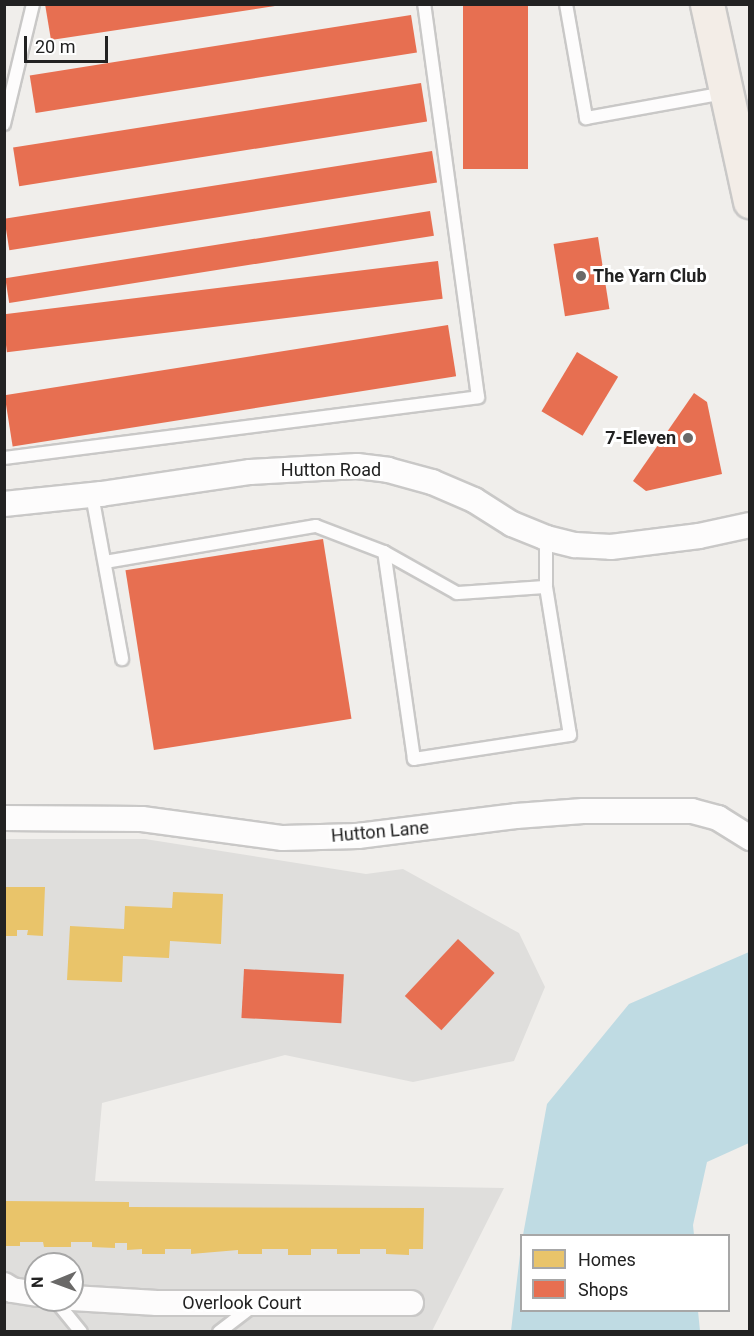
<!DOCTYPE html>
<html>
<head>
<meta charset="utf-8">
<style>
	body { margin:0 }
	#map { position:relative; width:754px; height:1336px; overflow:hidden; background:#f0eeeb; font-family:Roboto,sans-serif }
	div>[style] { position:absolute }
	.residential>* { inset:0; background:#dfdedc }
	.water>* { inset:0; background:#bfdbe3 }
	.homes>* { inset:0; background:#e9c46a }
	.shops>* { inset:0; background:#e76f51; transform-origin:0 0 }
	.roads { filter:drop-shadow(2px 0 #c9c8c7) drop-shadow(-2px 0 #c9c8c7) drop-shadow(0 2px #c9c8c7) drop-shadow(0 -2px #c9c8c7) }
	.service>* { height:12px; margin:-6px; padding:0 6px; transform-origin:6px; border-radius:6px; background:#fdfcfc }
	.minor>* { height:24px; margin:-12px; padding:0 12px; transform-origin:12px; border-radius:12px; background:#fdfcfc }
	.primary>* { height:33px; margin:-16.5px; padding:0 16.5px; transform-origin:16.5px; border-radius:16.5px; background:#f3ede7 }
	.dots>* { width:16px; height:16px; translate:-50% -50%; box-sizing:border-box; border:3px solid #fff; border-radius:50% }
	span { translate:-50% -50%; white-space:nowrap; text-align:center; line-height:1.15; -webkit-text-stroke:6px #fff; paint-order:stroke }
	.poi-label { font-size:18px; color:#222; font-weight:700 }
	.left { translate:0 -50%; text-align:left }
	.right { translate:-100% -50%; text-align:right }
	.street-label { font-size:18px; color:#222 }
	.frame { position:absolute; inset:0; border:6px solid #222; pointer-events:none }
	.legend { position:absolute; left:520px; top:1234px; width:210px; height:78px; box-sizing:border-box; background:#fff; border:2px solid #a7a7a7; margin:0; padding:8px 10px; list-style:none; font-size:18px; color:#222 }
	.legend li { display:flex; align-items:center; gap:12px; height:30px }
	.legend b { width:30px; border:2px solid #a7a7a7 }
	.north { position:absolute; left:24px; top:1252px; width:60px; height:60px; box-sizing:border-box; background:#fff; border:2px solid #a7a7a7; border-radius:50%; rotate:269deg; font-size:16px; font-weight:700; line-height:24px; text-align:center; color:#222 }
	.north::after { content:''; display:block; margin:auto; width:21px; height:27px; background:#6a6968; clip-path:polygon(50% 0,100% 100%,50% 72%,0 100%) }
	.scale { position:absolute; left:24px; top:36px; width:84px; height:27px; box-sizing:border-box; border:3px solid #222; border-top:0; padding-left:8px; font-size:18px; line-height:21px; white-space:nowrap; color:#222; -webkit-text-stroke:4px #fff; paint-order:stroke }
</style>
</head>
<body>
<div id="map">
	<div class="residential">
		<i style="clip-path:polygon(evenodd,4px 839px,145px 839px,366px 874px,403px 869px,519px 933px,545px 987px,514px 1061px,413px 1082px,285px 1055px,102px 1103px,95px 1181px,504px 1188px,432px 1331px,5px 1331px,4px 839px,36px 1264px,72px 1264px,72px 1300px,36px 1300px,36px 1264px)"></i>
	</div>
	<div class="water">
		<i style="clip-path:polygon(749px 952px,749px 1143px,707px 1162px,693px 1225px,694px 1235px,523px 1235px,547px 1104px,629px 1004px)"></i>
		<i style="clip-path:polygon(521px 1246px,522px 1310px,698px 1311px,700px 1331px,511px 1331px)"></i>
	</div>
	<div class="homes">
		<i style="clip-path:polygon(4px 887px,45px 887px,43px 936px,27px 935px,28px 930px,17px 930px,17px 936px,4px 936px)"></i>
		<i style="clip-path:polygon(173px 892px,223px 894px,221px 944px,170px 941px,169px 958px,123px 956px,122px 982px,67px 980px,70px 926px,124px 929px,125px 906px,172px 908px)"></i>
		<i style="clip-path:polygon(4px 1201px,129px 1202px,129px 1207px,424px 1208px,423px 1249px,409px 1249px,409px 1255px,386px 1254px,386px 1249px,360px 1249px,360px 1254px,337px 1254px,337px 1249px,311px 1249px,311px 1255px,288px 1255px,288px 1249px,262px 1249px,262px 1254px,238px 1254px,238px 1250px,191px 1254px,191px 1249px,165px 1249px,165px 1254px,142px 1254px,142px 1249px,127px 1250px,127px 1243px,115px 1243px,115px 1248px,92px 1247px,92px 1242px,71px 1242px,71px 1247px,44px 1247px,43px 1242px,20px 1242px,20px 1246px,4px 1246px)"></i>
	</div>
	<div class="shops">
		<i style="clip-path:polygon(45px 4px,275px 4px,275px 6px,51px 40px)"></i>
		<i style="left:463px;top:4px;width:65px;height:165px"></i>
		<i style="left:411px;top:15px;width:38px;height:386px;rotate:81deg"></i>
		<i style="left:421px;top:83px;width:39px;height:413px;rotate:81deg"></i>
		<i style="left:432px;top:151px;width:32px;height:433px;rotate:81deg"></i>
		<i style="left:430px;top:211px;width:25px;height:430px;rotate:81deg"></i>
		<i style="left:598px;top:237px;width:73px;height:45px;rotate:81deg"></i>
		<i style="left:438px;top:261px;width:38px;height:439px;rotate:83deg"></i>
		<i style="left:448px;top:325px;width:52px;height:449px;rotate:81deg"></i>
		<i style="left:577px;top:352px;width:48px;height:69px;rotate:31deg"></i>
		<i style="clip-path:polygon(694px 393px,707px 402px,722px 474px,646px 491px,633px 481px)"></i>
		<i style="left:323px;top:539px;width:182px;height:200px;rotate:81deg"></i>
		<i style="left:458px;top:939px;width:50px;height:78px;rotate:43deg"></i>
		<i style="left:244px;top:969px;width:100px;height:49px;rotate:3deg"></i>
	</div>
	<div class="roads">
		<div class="service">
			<i style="left:566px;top:4px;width:116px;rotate:80deg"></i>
			<i style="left:586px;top:118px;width:141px;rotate:-10.2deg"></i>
			<i style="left:4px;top:124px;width:123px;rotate:-76.4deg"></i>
			<i style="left:4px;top:458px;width:478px;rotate:-7.3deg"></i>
			<i style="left:478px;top:397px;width:397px;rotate:-97.8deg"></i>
			<i style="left:92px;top:495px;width:167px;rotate:79.6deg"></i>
			<i style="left:546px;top:538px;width:49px;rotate:90deg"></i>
			<i style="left:546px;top:587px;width:150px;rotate:80.8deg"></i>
			<i style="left:570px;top:735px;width:158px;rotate:171.3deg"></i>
			<i style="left:414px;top:759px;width:209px;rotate:-98.2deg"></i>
			<i style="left:384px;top:552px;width:84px;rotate:29.3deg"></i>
			<i style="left:457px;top:593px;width:89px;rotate:-3.9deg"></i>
			<i style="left:105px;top:562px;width:214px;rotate:-9.7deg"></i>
			<i style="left:316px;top:526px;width:73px;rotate:20.9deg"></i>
			<i style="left:55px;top:1300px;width:41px;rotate:50.9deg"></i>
			<i style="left:219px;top:1332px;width:44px;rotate:-37.6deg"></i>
		</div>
		<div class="minor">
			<i style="left:4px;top:504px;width:98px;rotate:-5.9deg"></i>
			<i style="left:101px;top:494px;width:151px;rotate:-8.4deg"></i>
			<i style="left:250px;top:472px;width:107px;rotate:-3.2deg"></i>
			<i style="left:357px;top:466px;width:31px;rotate:7deg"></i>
			<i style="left:388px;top:470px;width:46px;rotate:15.3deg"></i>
			<i style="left:432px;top:482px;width:46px;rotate:23.2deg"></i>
			<i style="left:474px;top:500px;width:45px;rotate:32.3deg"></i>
			<i style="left:512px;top:524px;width:37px;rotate:22deg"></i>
			<i style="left:546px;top:538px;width:30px;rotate:14deg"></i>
			<i style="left:575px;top:545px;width:36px;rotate:3deg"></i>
			<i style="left:611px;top:547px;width:89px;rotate:-7.1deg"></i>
			<i style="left:699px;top:536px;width:52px;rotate:-12.2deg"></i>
			<i style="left:4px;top:818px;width:138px;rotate:0.4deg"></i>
			<i style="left:142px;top:819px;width:142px;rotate:7.7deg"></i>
			<i style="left:283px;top:838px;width:75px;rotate:-1.5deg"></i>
			<i style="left:358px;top:836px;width:159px;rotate:-7.2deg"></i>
			<i style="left:516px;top:816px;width:67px;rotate:-4.3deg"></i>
			<i style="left:583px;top:811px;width:109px"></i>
			<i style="left:692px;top:811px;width:27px;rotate:15deg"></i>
			<i style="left:718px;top:818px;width:38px;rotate:32deg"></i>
			<i style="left:4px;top:1285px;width:9px;rotate:32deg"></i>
			<i style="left:12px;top:1290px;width:24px;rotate:9deg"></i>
			<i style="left:72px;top:1298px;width:85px;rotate:3.4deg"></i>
			<i style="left:157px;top:1303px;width:254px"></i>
		</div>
		<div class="primary">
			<i style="left:707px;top:4px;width:202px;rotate:77.7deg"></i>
		</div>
	</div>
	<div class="dots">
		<i style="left:581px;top:276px;background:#6a6968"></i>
		<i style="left:688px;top:438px;background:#6a6968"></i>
	</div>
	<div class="poi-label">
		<span class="left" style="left:593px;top:276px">The Yarn Club</span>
		<span class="right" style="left:676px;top:438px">7-Eleven</span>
	</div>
	<div class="street-label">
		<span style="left:331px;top:470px">Hutton Road</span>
		<span style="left:380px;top:832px;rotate:-5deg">Hutton Lane</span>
		<span style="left:242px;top:1303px">Overlook Court</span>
	</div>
	<div class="frame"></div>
	<ul class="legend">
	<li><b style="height:16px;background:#e9c46a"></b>Homes</li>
	<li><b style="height:16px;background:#e76f51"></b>Shops</li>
	</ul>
	<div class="north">N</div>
	<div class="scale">20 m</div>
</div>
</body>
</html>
